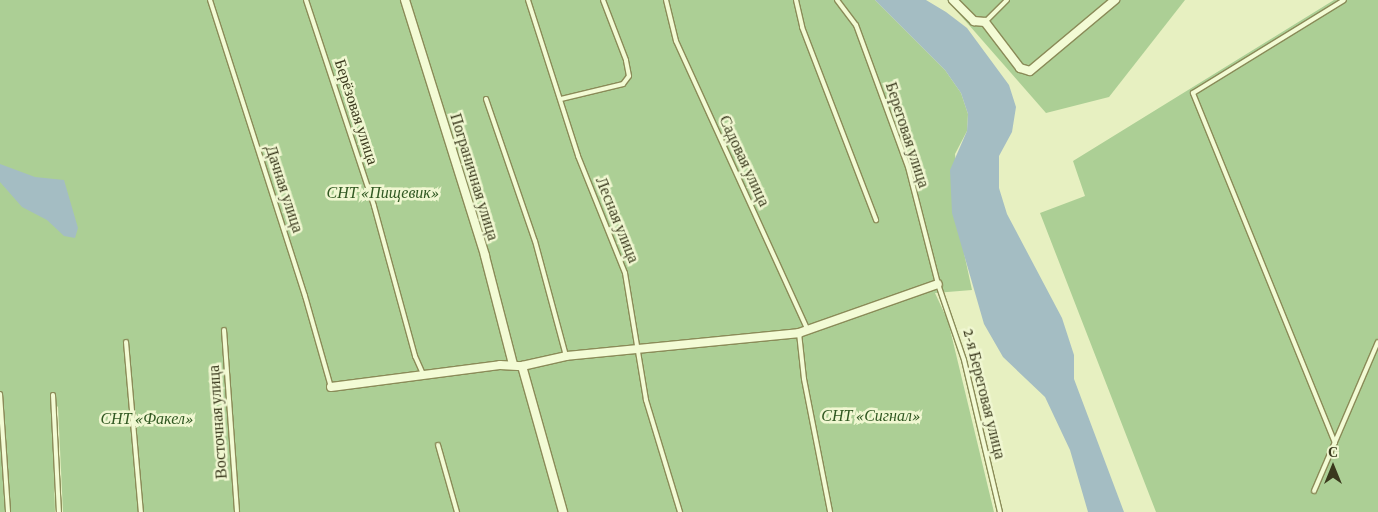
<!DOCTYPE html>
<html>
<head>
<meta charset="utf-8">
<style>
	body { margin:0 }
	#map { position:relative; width:1378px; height:512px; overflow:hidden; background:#e7f0c1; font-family:"Crimson Pro",serif }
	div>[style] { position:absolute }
	.green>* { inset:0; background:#accf95 }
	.water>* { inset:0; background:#a4bdc3 }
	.roads { filter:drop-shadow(1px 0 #8a8b58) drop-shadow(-1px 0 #8a8b58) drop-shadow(0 1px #8a8b58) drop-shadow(0 -1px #8a8b58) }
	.service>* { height:4px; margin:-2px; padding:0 2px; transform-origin:2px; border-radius:2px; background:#f3fbd5 }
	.minor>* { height:8px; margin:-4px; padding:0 4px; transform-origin:4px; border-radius:4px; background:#f3fbd5 }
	span { translate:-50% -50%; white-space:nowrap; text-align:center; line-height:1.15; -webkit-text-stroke:5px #f0f7d1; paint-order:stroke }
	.street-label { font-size:16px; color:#3a391d }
	.park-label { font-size:16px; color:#305822; font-style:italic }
	.north { position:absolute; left:1308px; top:442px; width:50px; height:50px; -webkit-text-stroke:4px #f0f7d1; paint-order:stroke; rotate:0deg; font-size:14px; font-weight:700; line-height:20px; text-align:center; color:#3a391d }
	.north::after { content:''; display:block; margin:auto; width:18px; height:22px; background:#3a391d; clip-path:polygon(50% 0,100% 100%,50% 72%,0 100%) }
</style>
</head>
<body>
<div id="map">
	<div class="green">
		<i style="clip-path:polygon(0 0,875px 0,945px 70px,961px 93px,968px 114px,967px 131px,955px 154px,964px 253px,972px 290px,935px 293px,948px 321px,994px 512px,63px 512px,58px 407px,52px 401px,55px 512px,0 512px)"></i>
		<i style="clip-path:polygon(947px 0,1185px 0,1109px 97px,1046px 113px)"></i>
		<i style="clip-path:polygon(1334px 0,1378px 0,1378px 512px,1156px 512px,1040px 213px,1085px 196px,1073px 161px)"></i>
	</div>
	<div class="water">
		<i style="clip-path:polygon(875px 0,926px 0,946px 12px,967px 28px,1009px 85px,1016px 107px,1012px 132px,999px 156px,999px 188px,1007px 214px,1062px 318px,1074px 355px,1074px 379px,1124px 512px,1088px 512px,1070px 450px,1045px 397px,1003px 357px,984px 324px,952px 213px,950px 170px,967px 131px,968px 114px,961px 93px,945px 70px)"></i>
		<i style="clip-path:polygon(0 164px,35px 177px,64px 180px,78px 228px,75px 238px,64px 236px,47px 220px,22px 207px,0 182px)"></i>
	</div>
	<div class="roads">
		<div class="service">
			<i style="left:210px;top:0;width:311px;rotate:72.2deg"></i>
			<i style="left:305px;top:296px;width:95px;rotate:74.1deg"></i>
			<i style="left:306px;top:0;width:217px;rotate:71.7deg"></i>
			<i style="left:374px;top:206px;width:156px;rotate:74.7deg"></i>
			<i style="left:415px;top:356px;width:20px;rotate:66deg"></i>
			<i style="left:528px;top:0;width:164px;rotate:72.2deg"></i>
			<i style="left:578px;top:156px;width:126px;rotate:68.1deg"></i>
			<i style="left:625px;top:273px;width:129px;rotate:80.6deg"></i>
			<i style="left:646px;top:400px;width:117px;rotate:73.1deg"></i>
			<i style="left:666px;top:0;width:42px;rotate:76.3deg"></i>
			<i style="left:676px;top:41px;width:318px;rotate:65.5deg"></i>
			<i style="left:796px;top:0;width:28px;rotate:77deg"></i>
			<i style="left:802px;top:27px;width:207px;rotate:69deg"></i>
			<i style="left:837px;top:0;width:31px;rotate:53deg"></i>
			<i style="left:856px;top:25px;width:151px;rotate:69.9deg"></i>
			<i style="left:908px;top:167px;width:121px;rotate:75.6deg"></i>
			<i style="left:938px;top:284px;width:80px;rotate:71.1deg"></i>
			<i style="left:964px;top:360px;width:156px;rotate:76.7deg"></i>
			<i style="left:985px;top:22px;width:31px;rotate:-45deg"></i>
			<i style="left:486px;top:99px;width:150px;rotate:71deg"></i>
			<i style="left:535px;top:241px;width:119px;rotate:74.9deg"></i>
			<i style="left:561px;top:99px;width:64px;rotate:-13.6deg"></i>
			<i style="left:623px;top:84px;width:10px;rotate:-53deg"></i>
			<i style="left:629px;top:76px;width:16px;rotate:-101deg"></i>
			<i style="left:626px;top:60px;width:64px;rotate:-111deg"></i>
			<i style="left:224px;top:330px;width:182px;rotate:85.9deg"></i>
			<i style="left:799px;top:333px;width:46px;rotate:83.8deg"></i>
			<i style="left:804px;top:379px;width:136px;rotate:78.9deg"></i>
			<i style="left:126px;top:342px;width:171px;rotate:85deg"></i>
			<i style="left:0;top:394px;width:118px;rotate:86.1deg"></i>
			<i style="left:53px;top:395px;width:117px;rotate:87.1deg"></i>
			<i style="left:1335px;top:443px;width:378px;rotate:-112.1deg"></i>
			<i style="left:1193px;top:93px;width:177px;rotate:-31.6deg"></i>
			<i style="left:438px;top:445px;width:70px;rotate:74.2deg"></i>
			<i style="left:1314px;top:491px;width:162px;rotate:-66.8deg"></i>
		</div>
		<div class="minor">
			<i style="left:405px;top:0;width:268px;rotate:72.6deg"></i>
			<i style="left:485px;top:256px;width:112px;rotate:75.5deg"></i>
			<i style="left:953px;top:0;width:30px;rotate:45deg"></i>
			<i style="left:974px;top:21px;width:11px;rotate:5deg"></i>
			<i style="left:985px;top:22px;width:58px;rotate:52.7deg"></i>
			<i style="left:1020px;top:68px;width:10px;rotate:17deg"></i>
			<i style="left:1030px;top:71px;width:111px;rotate:-39.9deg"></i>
			<i style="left:522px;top:366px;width:152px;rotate:74.3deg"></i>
			<i style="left:331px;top:387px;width:170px;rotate:-7.4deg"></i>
			<i style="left:500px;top:365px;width:22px;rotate:3deg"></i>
			<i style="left:522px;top:366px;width:45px;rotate:-12.8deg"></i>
			<i style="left:566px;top:356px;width:234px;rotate:-5.6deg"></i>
			<i style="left:799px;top:333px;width:147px;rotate:-19.4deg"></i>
		</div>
	</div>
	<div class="street-label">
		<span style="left:356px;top:112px;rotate:72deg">Берёзовая улица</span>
		<span style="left:907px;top:135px;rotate:72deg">Береговая улица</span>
		<span style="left:744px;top:161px;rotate:65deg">Садовая улица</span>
		<span style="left:474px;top:177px;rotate:73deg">Пограничная улица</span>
		<span style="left:284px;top:189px;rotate:72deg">Дачная улица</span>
		<span style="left:617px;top:220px;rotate:68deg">Лесная улица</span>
		<span style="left:984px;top:394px;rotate:76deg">2-я Береговая улица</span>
		<span style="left:218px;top:422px;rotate:-94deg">Восточная улица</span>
	</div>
	<div class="park-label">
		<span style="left:383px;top:193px">СНТ «Пищевик»</span>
		<span style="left:871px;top:416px">СНТ «Сигнал»</span>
		<span style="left:147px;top:419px">СНТ «Факел»</span>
	</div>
	<div class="north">С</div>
</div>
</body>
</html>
